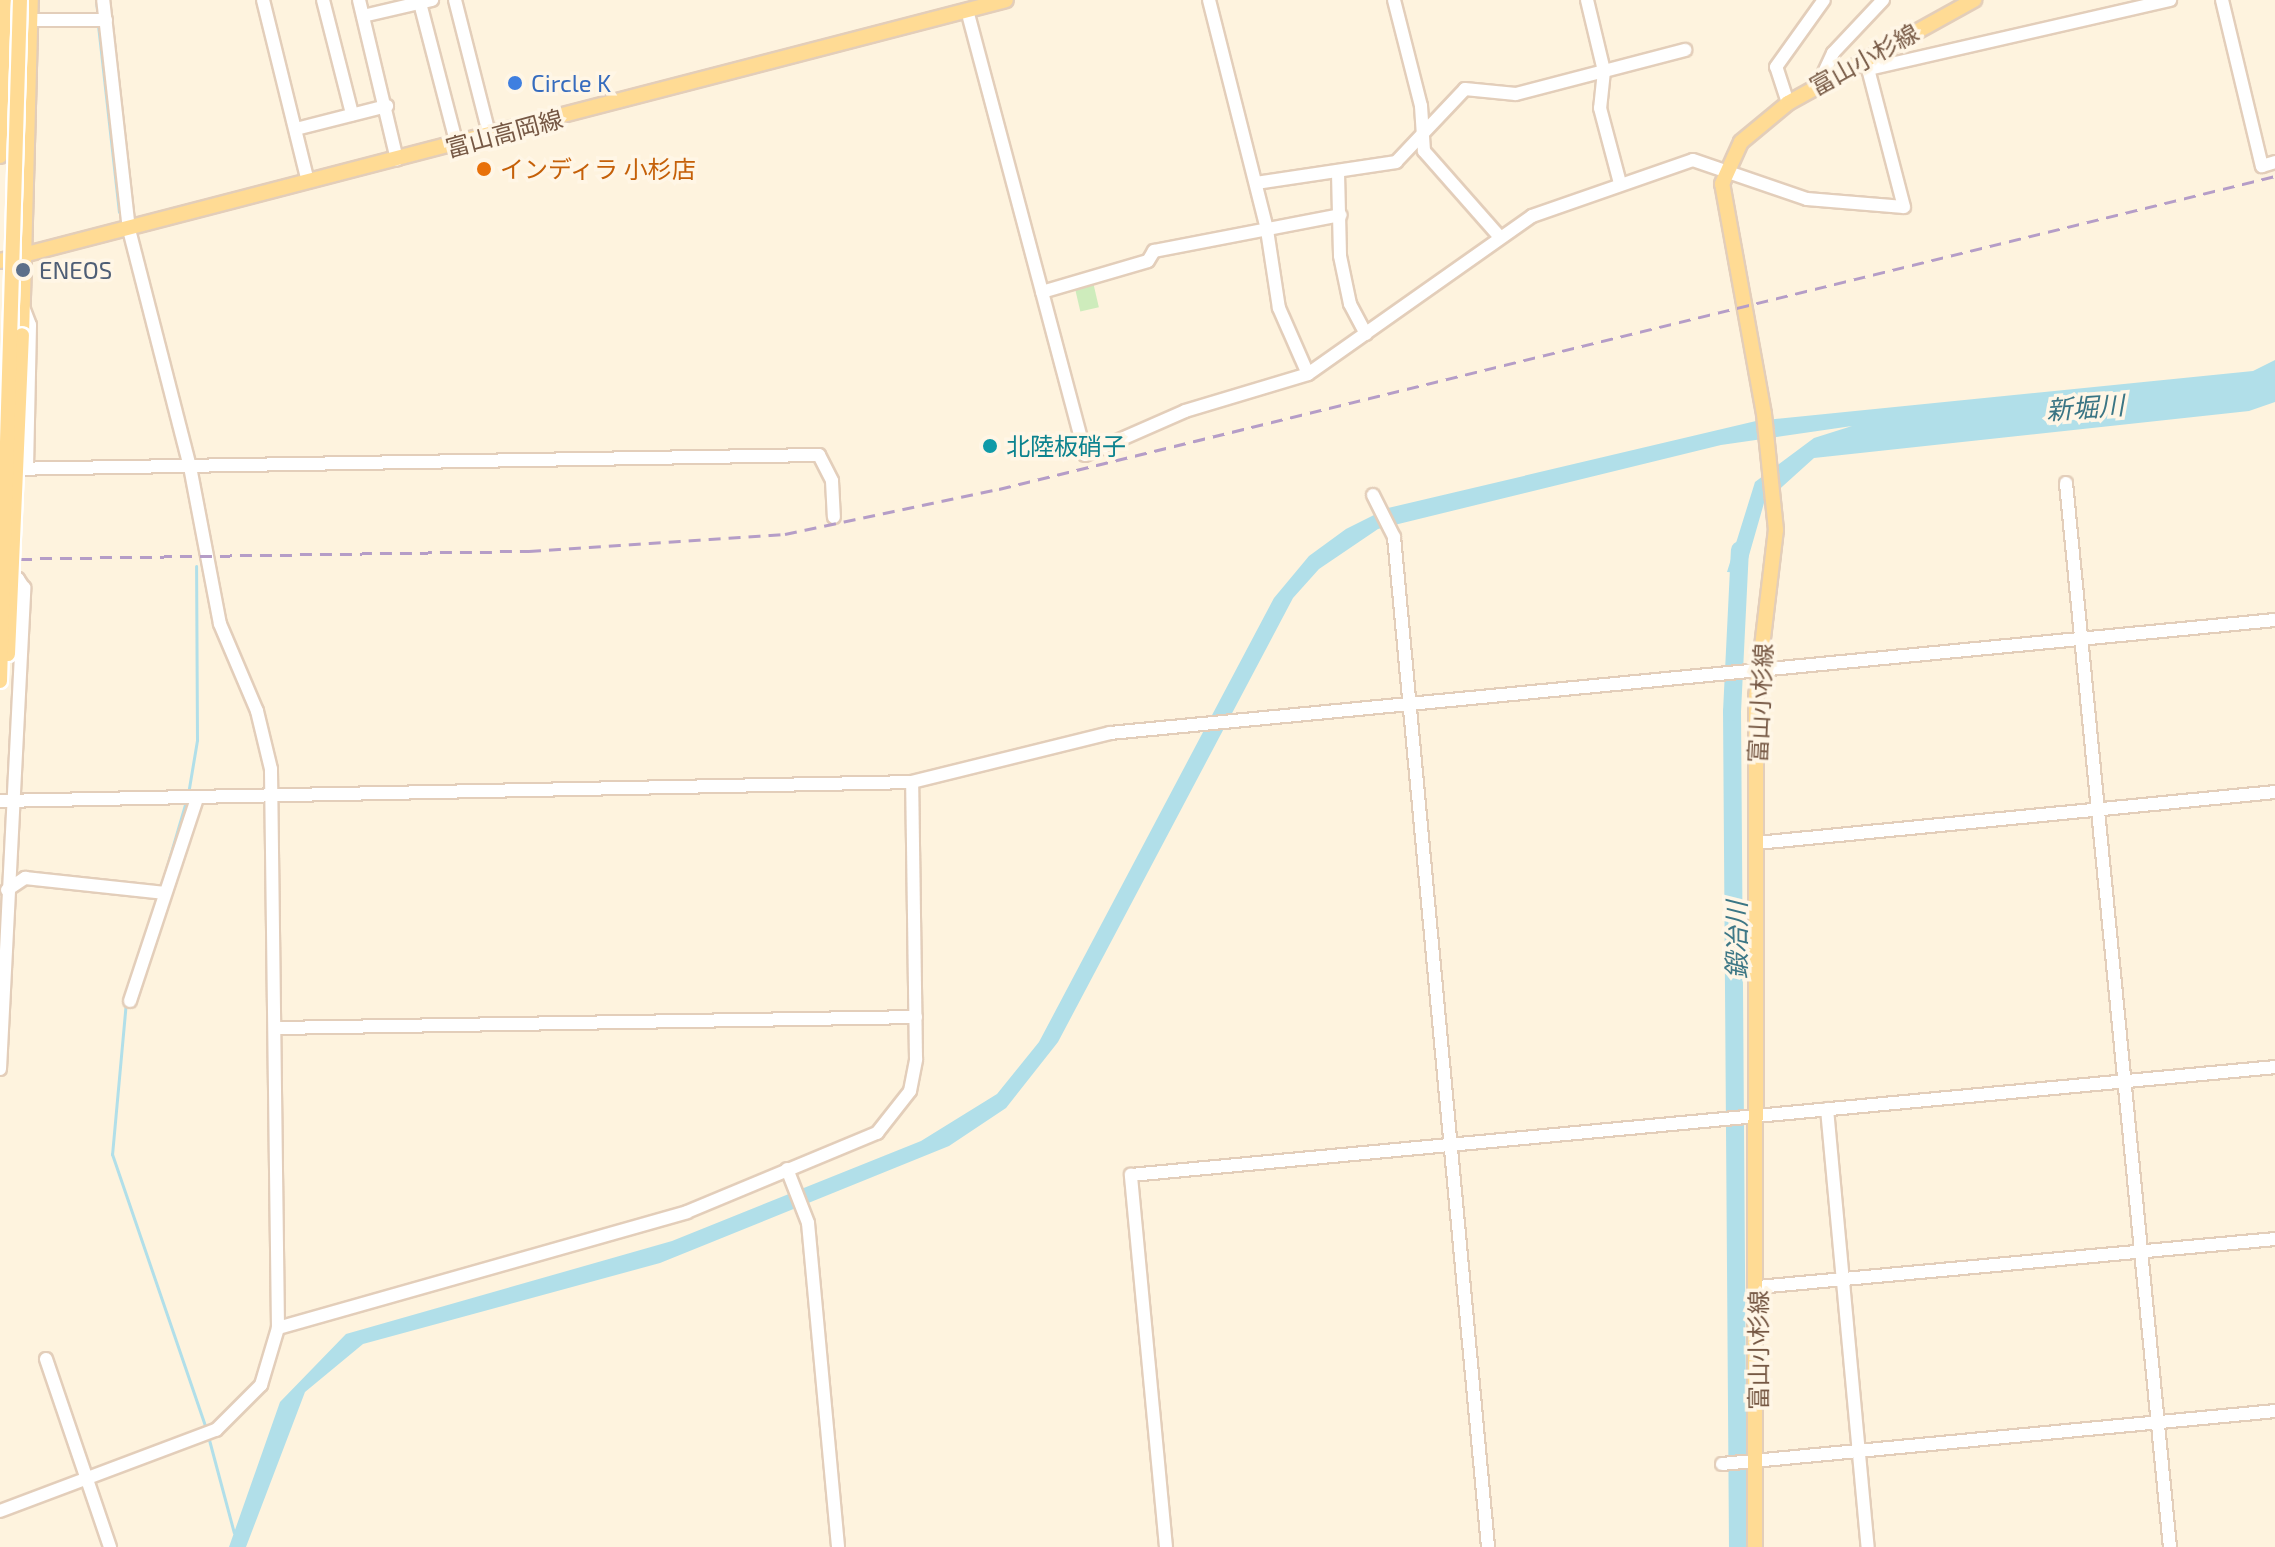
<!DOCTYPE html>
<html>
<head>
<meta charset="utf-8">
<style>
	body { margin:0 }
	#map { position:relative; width:2275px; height:1547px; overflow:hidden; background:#fef3de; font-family:"Exo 2","Noto Sans JP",sans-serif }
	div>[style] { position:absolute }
	.green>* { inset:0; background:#ceecbc; transform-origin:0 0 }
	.water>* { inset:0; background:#b1dfe9 }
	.stream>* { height:3px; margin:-1.5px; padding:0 1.5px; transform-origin:1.5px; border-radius:1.5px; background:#b1dfe9 }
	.river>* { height:18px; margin:-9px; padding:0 9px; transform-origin:9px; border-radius:9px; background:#b1dfe9 }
	.roads { filter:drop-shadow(2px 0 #e3ceba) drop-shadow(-2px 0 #e3ceba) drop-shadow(0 2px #e3ceba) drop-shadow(0 -2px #e3ceba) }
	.minor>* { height:12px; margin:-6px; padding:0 6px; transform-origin:6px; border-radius:6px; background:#fff }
	.major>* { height:14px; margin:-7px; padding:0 7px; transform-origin:7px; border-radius:7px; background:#ffdb94 }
	.rail>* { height:3px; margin-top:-1.5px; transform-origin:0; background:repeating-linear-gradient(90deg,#b59dc7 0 12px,transparent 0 20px) }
	.bridges { filter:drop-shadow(2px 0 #fff) drop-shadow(-2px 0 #fff) drop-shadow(0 2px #fff) drop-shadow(0 -2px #fff) }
	.major-bridge>* { height:14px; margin:-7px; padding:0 7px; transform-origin:7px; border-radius:7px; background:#ffdb94 }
	.dots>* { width:22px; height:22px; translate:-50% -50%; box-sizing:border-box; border:4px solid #fff6e6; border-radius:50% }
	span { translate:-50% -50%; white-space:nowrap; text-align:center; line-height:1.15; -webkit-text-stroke:7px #fff6e6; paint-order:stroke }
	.street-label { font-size:24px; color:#765844 }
	.shop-label { font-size:24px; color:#366cbe }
	.left { translate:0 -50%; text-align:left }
	.food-label { font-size:24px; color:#c56008 }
	.service-label { font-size:24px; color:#4e5e75 }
	.culture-label { font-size:24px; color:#0d838f }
	.water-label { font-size:26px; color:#3a7584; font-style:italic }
</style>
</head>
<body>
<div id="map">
	<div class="green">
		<i style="left:1093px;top:282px;width:26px;height:19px;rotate:77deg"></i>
	</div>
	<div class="water">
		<i style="clip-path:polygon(2275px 360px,2275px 402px,2249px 411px,1814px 458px,1764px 503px,1744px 573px,1727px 572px,1755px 482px,1814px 438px,1852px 426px,1721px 445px,1378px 529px,1319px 569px,1293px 598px,1058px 1042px,1006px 1108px,949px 1146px,660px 1263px,363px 1344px,305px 1392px,246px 1547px,229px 1547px,280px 1402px,346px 1334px,672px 1241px,921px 1141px,997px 1094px,1039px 1042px,1274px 598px,1309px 556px,1346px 529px,1388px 508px,1756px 421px,2253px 371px)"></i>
	</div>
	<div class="stream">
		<i style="left:96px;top:0;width:18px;rotate:84deg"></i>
		<i style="left:98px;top:25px;width:188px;rotate:83.6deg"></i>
		<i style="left:188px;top:794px;width:55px;rotate:-80.5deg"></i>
		<i style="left:197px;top:740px;width:174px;rotate:-90.3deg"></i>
		<i style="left:160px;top:890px;width:93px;rotate:-73.7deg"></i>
		<i style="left:126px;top:1001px;width:154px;rotate:95.2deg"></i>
		<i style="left:112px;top:1154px;width:291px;rotate:71.1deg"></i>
		<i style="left:208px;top:1436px;width:100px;rotate:75deg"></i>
	</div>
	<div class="river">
		<i style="left:1738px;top:1547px;width:835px;rotate:-90.41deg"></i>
		<i style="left:1732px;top:712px;width:162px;rotate:-87.2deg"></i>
	</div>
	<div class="roads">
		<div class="minor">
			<i style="left:263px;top:0;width:187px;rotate:76.1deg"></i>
			<i style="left:323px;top:0;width:118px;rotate:75.7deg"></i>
			<i style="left:359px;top:0;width:164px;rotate:76.6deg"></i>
			<i style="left:455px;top:0;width:141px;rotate:75.7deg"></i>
			<i style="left:1209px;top:0;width:237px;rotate:75.8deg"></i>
			<i style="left:1267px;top:230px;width:79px;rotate:81.3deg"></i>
			<i style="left:1279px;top:308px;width:72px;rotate:66.3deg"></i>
			<i style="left:1394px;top:0;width:109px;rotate:75.7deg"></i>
			<i style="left:1421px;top:106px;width:45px;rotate:86.2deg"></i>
			<i style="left:1424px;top:151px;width:113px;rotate:48.6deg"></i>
			<i style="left:1587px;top:0;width:73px;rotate:76.5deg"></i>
			<i style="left:1604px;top:71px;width:37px;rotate:96deg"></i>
			<i style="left:1600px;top:108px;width:78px;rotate:75.1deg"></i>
			<i style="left:2222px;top:0;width:171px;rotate:76.5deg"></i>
			<i style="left:2262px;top:166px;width:14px;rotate:-17deg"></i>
			<i style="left:420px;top:3px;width:147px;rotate:75.4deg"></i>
			<i style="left:967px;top:10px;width:460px;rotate:75.1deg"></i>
			<i style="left:1085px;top:455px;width:109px;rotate:-23.7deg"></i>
			<i style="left:1185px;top:411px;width:128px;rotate:-16.7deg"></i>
			<i style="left:1308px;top:374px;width:274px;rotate:-35.2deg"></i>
			<i style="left:1532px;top:216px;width:170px;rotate:-19.2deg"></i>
			<i style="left:1693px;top:160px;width:120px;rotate:18.9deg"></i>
			<i style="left:1807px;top:199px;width:97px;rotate:4.7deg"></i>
			<i style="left:1904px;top:207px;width:155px;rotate:-104.6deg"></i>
			<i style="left:363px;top:16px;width:71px;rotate:-13.1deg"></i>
			<i style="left:30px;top:20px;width:76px"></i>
			<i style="left:1869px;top:69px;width:309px;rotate:-12.9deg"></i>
			<i style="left:1820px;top:81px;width:31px;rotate:-65deg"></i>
			<i style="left:1833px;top:53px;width:73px;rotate:-46.7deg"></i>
			<i style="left:1788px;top:103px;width:38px;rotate:-108deg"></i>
			<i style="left:1776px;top:67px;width:82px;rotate:-54.4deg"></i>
			<i style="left:296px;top:129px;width:94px;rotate:-14.2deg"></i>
			<i style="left:1338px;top:173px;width:83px;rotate:88.6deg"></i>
			<i style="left:1340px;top:256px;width:49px;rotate:78.2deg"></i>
			<i style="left:1350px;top:304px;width:34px;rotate:62deg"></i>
			<i style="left:1256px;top:183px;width:142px;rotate:-8.5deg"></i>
			<i style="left:1396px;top:162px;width:100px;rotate:-46.6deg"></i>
			<i style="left:1465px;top:89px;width:51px;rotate:5.6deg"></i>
			<i style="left:1516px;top:94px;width:175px;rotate:-14.6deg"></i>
			<i style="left:1042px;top:292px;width:110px;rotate:-16.3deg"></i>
			<i style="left:1148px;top:261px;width:12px;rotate:-59deg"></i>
			<i style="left:1154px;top:251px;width:190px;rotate:-10.9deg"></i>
			<i style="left:23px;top:307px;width:19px;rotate:69deg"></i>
			<i style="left:30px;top:325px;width:144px;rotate:91.2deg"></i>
			<i style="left:7px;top:469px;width:812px;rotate:-0.99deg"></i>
			<i style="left:819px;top:455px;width:29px;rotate:63deg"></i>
			<i style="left:832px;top:481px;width:36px;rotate:87deg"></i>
			<i style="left:2066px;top:483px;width:1069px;rotate:84.42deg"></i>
			<i style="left:1373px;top:495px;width:47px;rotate:63.4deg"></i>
			<i style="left:1394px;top:537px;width:1014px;rotate:84.68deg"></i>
			<i style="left:0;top:801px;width:912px;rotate:-1.19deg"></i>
			<i style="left:912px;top:782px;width:204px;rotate:-13.9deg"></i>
			<i style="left:1110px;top:733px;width:1170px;rotate:-5.54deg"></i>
			<i style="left:1757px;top:843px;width:521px;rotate:-5.62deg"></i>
			<i style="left:7px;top:890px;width:22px;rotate:-34deg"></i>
			<i style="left:25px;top:878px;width:141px;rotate:6.1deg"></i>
			<i style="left:130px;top:1001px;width:214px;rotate:-71.7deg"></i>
			<i style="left:276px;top:1028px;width:640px;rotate:-0.98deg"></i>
			<i style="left:0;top:1069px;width:482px;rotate:-87.1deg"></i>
			<i style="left:24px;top:588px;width:11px;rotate:-124deg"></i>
			<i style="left:18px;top:579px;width:16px;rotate:180deg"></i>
			<i style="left:1827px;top:1109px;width:440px;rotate:84.7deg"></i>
			<i style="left:787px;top:1169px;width:58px;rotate:68.7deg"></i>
			<i style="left:808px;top:1223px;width:325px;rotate:84.7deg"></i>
			<i style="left:1758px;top:1287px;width:519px;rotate:-5.3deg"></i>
			<i style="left:278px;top:1328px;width:425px;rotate:-15.8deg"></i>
			<i style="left:687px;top:1212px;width:206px;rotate:-22.6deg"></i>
			<i style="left:877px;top:1133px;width:53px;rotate:-51.8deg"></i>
			<i style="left:910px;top:1091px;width:33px;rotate:-79deg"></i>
			<i style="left:916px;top:1059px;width:277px;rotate:-90.8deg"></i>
			<i style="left:46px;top:1359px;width:199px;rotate:71.2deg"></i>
			<i style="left:1722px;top:1464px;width:556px;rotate:-5.47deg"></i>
			<i style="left:0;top:1511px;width:231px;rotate:-20.6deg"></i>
			<i style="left:216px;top:1430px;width:64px;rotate:-45deg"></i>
			<i style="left:261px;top:1385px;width:59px;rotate:-73.4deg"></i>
			<i style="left:278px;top:1328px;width:559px;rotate:-90.72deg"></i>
			<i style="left:271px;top:769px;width:60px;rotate:-103.6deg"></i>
			<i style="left:257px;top:711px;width:95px;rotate:-113deg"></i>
			<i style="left:220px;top:624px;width:160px;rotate:-100.8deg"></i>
			<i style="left:190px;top:467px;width:245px;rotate:-104.4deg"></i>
			<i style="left:129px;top:230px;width:231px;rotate:-96.4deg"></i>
			<i style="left:1166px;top:1547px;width:374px;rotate:-95.4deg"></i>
			<i style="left:1131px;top:1175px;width:1149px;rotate:-5.39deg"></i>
		</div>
		<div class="major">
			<i style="left:0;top:156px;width:156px;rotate:-88.2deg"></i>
			<i style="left:0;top:261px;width:1039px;rotate:-14.54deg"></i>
			<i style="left:22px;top:335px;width:335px;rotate:-88.5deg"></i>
			<i style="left:1755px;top:1547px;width:850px;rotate:-89.93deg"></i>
			<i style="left:1756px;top:697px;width:168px;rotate:-83.2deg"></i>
			<i style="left:1776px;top:530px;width:117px;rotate:-95.9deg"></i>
			<i style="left:1764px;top:414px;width:234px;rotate:-100.3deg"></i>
			<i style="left:1722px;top:184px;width:46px;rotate:-65.7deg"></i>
			<i style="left:1741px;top:142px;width:61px;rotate:-39.7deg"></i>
			<i style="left:1788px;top:103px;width:213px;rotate:-29deg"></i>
		</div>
	</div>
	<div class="rail">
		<i style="left:0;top:559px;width:529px;rotate:-0.87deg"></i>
		<i style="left:529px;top:551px;width:257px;rotate:-3.8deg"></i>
		<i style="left:785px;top:534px;width:219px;rotate:-11.9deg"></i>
		<i style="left:999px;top:489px;width:1314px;rotate:-13.78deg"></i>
	</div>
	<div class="bridges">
		<div class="major-bridge">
			<i style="left:8px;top:654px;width:319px;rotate:-87.5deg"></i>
			<i style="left:0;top:681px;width:681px;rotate:-88.32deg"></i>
		</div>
	</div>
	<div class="dots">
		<i style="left:515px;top:83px;background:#3f7fe0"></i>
		<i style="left:484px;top:169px;background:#e8710a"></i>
		<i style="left:23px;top:270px;background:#5c6f8a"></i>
		<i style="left:990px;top:446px;background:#0f9aa8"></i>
	</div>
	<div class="street-label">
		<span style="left:1864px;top:59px;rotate:-29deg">富山小杉線</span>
		<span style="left:504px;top:133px;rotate:-15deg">富山高岡線</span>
		<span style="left:1760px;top:703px;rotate:-87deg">富山小杉線</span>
		<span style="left:1758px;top:1350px;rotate:-90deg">富山小杉線</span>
	</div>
	<div class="shop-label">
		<span class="left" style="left:531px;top:83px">Circle K</span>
	</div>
	<div class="food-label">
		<span class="left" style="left:500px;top:169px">インディラ 小杉店</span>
	</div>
	<div class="service-label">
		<span class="left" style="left:39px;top:270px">ENEOS</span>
	</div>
	<div class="culture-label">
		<span class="left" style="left:1006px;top:446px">北陸板硝子</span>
	</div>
	<div class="water-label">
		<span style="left:2085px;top:407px;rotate:-4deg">新堀川</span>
		<span style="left:1736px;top:940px;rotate:-90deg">鍛冶川</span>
	</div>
</div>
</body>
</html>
